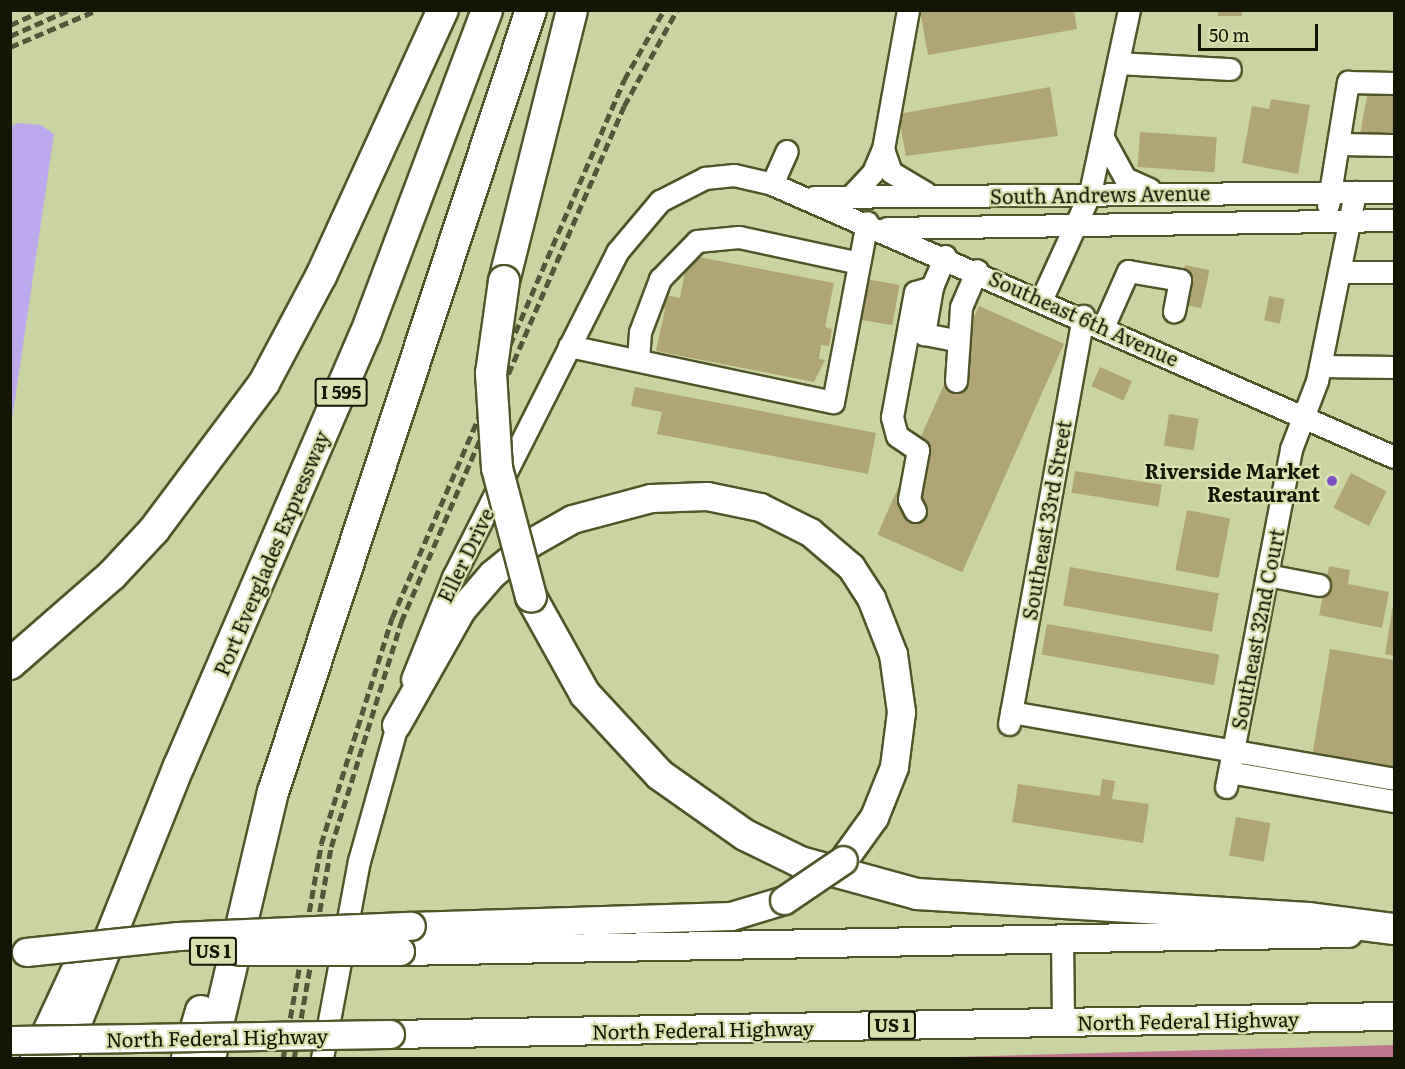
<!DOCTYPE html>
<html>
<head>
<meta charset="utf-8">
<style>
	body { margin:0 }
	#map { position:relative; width:1405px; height:1069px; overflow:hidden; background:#cad4a2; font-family:Literata,serif }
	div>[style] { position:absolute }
	.forest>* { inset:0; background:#bf758f }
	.water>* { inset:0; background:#bda9ee }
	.building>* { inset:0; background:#b0a575; transform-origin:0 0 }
	.roads { filter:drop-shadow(2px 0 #4e5629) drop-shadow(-2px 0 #4e5629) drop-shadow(0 2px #4e5629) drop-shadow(0 -2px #4e5629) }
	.minor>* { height:21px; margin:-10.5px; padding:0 10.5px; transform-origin:10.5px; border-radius:10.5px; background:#fff }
	.major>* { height:27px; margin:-13.5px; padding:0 13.5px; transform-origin:13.5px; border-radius:13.5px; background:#fff }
	.highway>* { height:30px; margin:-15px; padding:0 15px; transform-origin:15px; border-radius:15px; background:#fff }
	.rail>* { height:4.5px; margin-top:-2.25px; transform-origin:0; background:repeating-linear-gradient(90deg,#52573a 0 9px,transparent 0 13.5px) }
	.bridges { filter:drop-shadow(2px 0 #4e5629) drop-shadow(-2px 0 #4e5629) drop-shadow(0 2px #4e5629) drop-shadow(0 -2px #4e5629) }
	.major-bridge>* { height:27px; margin:-13.5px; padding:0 13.5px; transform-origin:13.5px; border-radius:13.5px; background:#fff }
	.highway-bridge>* { height:30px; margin:-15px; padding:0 15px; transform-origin:15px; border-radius:15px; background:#fff }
	.dots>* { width:16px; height:16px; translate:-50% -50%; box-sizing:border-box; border:3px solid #d7e1af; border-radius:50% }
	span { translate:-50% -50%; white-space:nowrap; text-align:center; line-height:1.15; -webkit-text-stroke:4.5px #d7e1af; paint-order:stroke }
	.shield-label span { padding:2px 4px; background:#d7e1af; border:2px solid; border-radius:4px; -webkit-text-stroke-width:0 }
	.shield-label { font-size:18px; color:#131604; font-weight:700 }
	.street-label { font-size:20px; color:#131604 }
	.poi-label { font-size:20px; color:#131604; font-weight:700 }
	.right { translate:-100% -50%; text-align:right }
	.frame { position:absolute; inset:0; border:12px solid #131604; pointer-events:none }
	.scale { position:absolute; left:1198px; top:24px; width:120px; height:27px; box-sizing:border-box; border:3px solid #131604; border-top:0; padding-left:8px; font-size:18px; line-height:21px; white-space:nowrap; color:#131604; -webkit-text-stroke:4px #d7e1af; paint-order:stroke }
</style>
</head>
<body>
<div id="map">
	<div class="forest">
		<i style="clip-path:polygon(1394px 1045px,1394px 1058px,918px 1058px)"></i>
	</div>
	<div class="water">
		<i style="clip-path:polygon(19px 123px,41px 125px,54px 134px,11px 427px,10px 126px)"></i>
	</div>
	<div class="building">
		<i style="clip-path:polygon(920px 10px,1074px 10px,1077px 29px,928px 55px)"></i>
		<i style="left:1218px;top:10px;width:24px;height:6px"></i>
		<i style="clip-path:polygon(1050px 87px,1058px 136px,906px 156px,898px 114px)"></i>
		<i style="clip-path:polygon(1367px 96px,1394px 96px,1394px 134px,1360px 134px)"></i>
		<i style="clip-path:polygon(1271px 99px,1310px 105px,1298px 174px,1242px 163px,1252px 106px,1269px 109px)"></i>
		<i style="left:1140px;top:132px;width:77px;height:35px;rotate:4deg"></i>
		<i style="clip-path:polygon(688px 255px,834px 283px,825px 327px,832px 329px,829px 346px,821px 345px,819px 359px,825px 360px,814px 382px,656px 351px,665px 309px,658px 307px,661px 294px,680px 298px)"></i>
		<i style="left:1185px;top:265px;width:25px;height:39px;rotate:12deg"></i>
		<i style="left:866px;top:279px;width:34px;height:41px;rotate:10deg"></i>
		<i style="left:1269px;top:296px;width:16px;height:25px;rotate:11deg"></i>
		<i style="left:979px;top:306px;width:93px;height:250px;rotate:24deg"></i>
		<i style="left:1100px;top:367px;width:35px;height:21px;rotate:24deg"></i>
		<i style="clip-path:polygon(635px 387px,876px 433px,868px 474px,657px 434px,662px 412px,631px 406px)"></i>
		<i style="left:1169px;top:414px;width:30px;height:32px;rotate:9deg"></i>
		<i style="left:1075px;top:471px;width:88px;height:22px;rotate:9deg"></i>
		<i style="left:1351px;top:473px;width:40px;height:39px;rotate:27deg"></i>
		<i style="left:1187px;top:510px;width:44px;height:61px;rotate:11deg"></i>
		<i style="clip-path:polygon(1329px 566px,1350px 570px,1348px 584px,1389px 592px,1382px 628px,1319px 615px)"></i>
		<i style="left:1070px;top:567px;width:151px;height:39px;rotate:10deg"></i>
		<i style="clip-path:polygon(1393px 605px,1394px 605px,1394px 656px,1385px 654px)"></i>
		<i style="left:1047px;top:624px;width:175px;height:31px;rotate:10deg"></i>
		<i style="clip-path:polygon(1330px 649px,1394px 660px,1394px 772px,1312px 757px)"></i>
		<i style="clip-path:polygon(1102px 779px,1115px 781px,1112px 799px,1149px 804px,1143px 843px,1012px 822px,1018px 784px,1100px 796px)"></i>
		<i style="left:1236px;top:817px;width:35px;height:39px;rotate:10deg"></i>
	</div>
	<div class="roads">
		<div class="minor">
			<i style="left:1118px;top:63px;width:112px;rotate:3.1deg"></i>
			<i style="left:1103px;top:138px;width:46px;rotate:61.2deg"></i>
			<i style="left:1125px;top:178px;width:27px;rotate:24deg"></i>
			<i style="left:1338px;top:144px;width:56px;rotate:1deg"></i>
			<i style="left:883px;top:149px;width:24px;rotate:71deg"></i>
			<i style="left:891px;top:172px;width:41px;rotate:31deg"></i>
			<i style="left:772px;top:184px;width:36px;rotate:-66deg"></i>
			<i style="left:814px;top:197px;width:580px;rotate:-0.49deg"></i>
			<i style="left:850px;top:197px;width:34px;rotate:-47deg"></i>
			<i style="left:873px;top:172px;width:25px;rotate:-67deg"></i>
			<i style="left:883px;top:149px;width:141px;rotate:-79.8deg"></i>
			<i style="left:1328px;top:205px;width:125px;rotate:-80.8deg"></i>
			<i style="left:1348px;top:82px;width:46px;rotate:1.2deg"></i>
			<i style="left:887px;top:228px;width:507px;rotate:-0.9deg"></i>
			<i style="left:945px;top:256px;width:34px;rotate:113deg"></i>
			<i style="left:932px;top:287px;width:48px;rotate:99.7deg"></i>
			<i style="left:924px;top:334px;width:33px;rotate:11deg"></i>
			<i style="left:1339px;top:272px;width:55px"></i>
			<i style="left:1042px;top:298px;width:115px;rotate:-65.4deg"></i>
			<i style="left:1090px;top:193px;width:187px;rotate:-78deg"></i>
			<i style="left:1104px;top:325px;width:59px;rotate:-66deg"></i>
			<i style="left:1128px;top:271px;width:53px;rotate:9.8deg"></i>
			<i style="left:1180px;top:280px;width:32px;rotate:101deg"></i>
			<i style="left:569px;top:346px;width:270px;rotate:12deg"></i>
			<i style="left:833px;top:402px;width:183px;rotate:-79.3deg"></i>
			<i style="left:638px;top:360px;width:28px;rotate:-86deg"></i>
			<i style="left:640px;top:332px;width:57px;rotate:-69.3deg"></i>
			<i style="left:660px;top:279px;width:53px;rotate:-45.8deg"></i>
			<i style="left:697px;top:241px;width:42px;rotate:-5.4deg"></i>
			<i style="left:739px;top:237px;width:123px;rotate:12.2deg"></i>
			<i style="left:1320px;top:366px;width:74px;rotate:0.8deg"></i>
			<i style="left:956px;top:381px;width:74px;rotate:-86.1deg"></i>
			<i style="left:961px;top:307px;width:40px;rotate:-66.6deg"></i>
			<i style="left:915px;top:511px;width:13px;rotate:-117deg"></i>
			<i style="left:909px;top:499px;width:50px;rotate:-79.6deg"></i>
			<i style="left:918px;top:450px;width:25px;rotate:-146deg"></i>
			<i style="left:897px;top:436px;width:20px;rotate:-105deg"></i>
			<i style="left:892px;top:417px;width:127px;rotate:-79.6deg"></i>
			<i style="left:915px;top:292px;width:18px;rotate:-16deg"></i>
			<i style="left:1267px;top:575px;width:53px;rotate:10.9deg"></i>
			<i style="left:412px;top:679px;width:110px;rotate:-68.1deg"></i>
			<i style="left:453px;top:577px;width:364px;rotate:-63.2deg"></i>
			<i style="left:617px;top:252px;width:67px;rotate:-49.9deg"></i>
			<i style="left:660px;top:201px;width:51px;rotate:-27.1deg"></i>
			<i style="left:705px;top:178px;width:29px;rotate:-6deg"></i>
			<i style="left:734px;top:175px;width:39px;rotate:13deg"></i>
			<i style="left:772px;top:184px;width:679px;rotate:23.7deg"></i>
			<i style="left:1011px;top:712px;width:389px;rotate:9.9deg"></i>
			<i style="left:1009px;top:724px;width:415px;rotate:-79.7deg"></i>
			<i style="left:1229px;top:772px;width:168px;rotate:10deg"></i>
			<i style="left:1226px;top:787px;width:344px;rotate:-79.1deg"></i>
			<i style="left:1291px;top:449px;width:73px;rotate:-69.1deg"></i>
			<i style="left:1317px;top:381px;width:193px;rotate:-78.6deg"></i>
			<i style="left:1062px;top:938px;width:84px;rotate:89.3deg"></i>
			<i style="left:322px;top:1058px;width:200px;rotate:-79.4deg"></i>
			<i style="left:359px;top:861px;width:156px;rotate:-74.4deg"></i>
		</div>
		<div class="major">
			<i style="left:396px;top:725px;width:132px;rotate:-60.5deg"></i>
			<i style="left:461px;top:610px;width:48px;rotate:-49.3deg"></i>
			<i style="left:492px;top:574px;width:49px;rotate:-39.2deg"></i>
			<i style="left:530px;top:543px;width:48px;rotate:-29.7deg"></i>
			<i style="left:572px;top:519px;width:82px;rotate:-14.9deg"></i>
			<i style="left:651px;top:498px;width:56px;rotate:-2deg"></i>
			<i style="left:707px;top:496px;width:54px;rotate:11.7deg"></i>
			<i style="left:760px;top:507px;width:56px;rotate:26.6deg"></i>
			<i style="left:810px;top:532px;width:54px;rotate:40.5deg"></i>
			<i style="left:851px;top:567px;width:37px;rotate:57deg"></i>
			<i style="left:871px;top:598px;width:60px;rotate:68.6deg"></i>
			<i style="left:893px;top:654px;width:59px;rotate:82.1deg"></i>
			<i style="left:901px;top:712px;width:55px;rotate:97.3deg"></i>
			<i style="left:894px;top:767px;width:54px;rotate:111.8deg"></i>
			<i style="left:874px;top:817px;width:53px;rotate:125.8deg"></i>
			<i style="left:411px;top:926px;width:320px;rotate:-1.8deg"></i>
			<i style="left:731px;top:916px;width:55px;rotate:-16.8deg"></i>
			<i style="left:400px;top:951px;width:948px;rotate:-1.09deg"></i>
			<i style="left:390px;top:1034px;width:1004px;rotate:-1.03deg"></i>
		</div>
		<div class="highway">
			<i style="left:504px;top:281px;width:279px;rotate:-75.9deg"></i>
			<i style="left:531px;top:597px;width:111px;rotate:60.9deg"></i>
			<i style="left:585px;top:694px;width:110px;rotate:47.2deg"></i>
			<i style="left:660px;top:775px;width:104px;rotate:35.2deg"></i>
			<i style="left:745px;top:835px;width:61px;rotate:26.1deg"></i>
			<i style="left:800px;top:862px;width:121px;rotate:15.3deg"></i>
			<i style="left:917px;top:894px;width:392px;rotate:3.5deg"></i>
			<i style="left:1308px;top:918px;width:87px;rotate:7.3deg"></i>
			<i style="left:10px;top:664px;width:135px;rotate:-41.1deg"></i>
			<i style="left:112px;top:575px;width:62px;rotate:-47deg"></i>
			<i style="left:154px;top:530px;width:184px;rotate:-53.2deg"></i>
			<i style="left:264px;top:383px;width:121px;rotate:-62deg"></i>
			<i style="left:321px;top:276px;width:293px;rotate:-65.4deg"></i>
			<i style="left:36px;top:1058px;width:97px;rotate:-65deg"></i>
			<i style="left:62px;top:1058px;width:315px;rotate:-68.2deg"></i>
			<i style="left:179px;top:766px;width:469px;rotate:-66.7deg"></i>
			<i style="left:365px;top:335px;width:347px;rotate:-69.4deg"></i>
			<i style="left:187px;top:1058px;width:49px;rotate:-73.4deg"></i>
			<i style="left:210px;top:1058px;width:273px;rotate:-76.7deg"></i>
			<i style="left:273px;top:792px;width:823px;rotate:-71.74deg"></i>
		</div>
	</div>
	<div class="rail">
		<i style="left:10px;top:25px;width:37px;rotate:-24deg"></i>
		<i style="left:10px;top:36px;width:64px;rotate:-23.8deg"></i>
		<i style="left:10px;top:47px;width:95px;rotate:-23deg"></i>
		<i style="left:283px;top:1058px;width:217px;rotate:-79.9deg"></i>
		<i style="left:321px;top:844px;width:237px;rotate:-72.6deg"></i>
		<i style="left:392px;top:618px;width:586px;rotate:-66.67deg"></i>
		<i style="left:624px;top:80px;width:81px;rotate:-60.3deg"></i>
		<i style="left:294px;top:1058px;width:214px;rotate:-80.1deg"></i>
		<i style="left:331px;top:847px;width:236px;rotate:-72.7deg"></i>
		<i style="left:401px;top:622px;width:562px;rotate:-66.63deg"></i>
		<i style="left:624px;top:106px;width:110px;rotate:-61.1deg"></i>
	</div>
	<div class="bridges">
		<div class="major-bridge">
			<i style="left:784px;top:900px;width:71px;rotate:-34.1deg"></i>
			<i style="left:240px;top:951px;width:160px"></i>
			<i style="left:26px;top:952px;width:153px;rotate:-6deg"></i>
			<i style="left:178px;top:936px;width:233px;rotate:-2.5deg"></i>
			<i style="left:10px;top:1040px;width:380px;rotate:-0.9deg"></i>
		</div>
		<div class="highway-bridge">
			<i style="left:504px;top:281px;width:93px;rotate:98deg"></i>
			<i style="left:491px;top:373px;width:95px;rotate:86.4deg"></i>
			<i style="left:497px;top:468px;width:133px;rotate:75.2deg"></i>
		</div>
	</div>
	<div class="dots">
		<i style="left:1332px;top:481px;background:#7b4fc7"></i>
	</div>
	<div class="shield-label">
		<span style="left:341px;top:392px">I 595</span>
		<span style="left:213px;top:951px">US 1</span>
		<span style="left:892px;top:1025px">US 1</span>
	</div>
	<div class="street-label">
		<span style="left:1100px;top:194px;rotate:-1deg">South Andrews Avenue</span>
		<span style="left:1084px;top:318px;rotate:24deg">Southeast 6th Avenue</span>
		<span style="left:1046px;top:520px;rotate:-80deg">Southeast 33rd Street</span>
		<span style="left:271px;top:553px;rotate:-67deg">Port Everglades Expressway</span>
		<span style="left:465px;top:555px;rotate:-64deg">Eller Drive</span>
		<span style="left:1257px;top:629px;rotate:-79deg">Southeast 32nd Court</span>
		<span style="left:1188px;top:1020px;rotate:-1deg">North Federal Highway</span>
		<span style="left:703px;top:1029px;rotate:-1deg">North Federal Highway</span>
		<span style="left:217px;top:1037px;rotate:-1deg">North Federal Highway</span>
	</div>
	<div class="poi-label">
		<span class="right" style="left:1320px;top:482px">Riverside Market<br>Restaurant</span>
	</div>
	<div class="frame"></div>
	<div class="scale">50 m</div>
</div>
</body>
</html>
